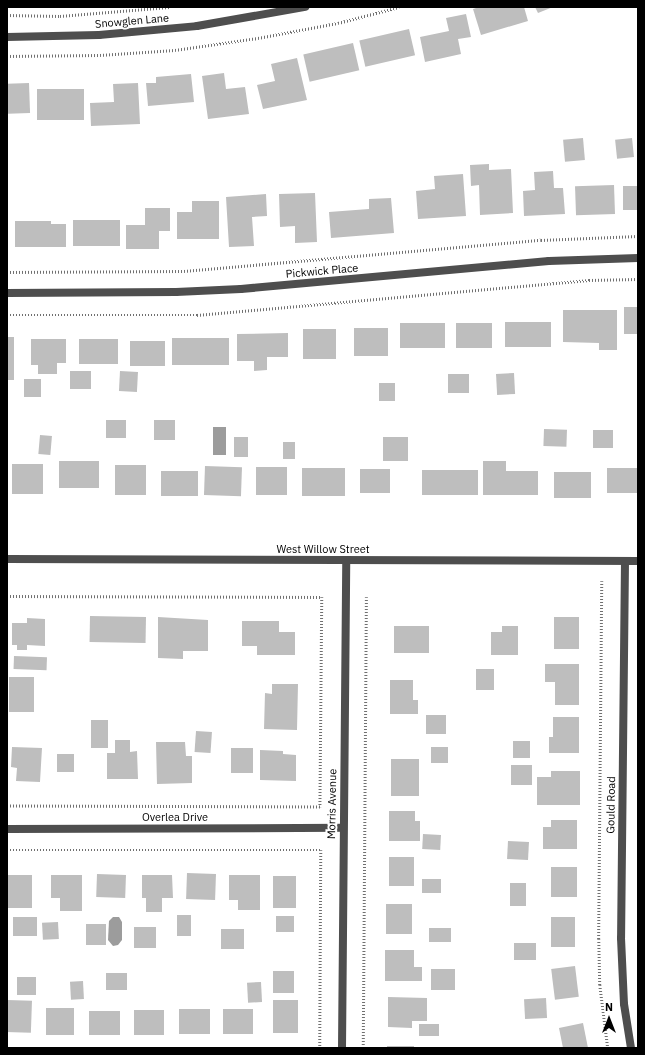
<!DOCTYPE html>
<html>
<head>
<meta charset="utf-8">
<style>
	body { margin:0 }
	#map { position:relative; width:645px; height:1055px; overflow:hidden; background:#fff; font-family:"IBM Plex Sans",sans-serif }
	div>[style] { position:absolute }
	.water>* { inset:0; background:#9c9c9c; transform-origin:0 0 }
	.building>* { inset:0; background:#bebebe; transform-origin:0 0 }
	.path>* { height:2.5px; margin-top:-1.25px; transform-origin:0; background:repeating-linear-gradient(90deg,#707070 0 1px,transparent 0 3px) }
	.minor>* { height:8px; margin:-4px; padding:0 4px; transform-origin:4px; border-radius:4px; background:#4e4e4e }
	.tertiary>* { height:8px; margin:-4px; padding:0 4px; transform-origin:4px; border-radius:4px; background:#4e4e4e }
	span { translate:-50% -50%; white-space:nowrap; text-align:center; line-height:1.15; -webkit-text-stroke:4px #fff; paint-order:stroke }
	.street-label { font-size:11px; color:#000 }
	.frame { position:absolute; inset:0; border:8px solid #000; pointer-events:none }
	.north { position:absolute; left:589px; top:999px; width:40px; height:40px; -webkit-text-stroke:3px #fff; paint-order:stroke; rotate:0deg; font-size:11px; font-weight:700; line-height:16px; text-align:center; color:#000 }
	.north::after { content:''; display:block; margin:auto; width:14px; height:18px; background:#000; clip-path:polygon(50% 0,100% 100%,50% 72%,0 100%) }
</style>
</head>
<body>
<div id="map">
	<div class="water">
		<i style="left:213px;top:427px;width:13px;height:28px"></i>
		<i style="clip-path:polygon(113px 917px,119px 917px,122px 922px,122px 940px,118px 945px,113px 946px,108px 940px,109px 921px)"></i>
	</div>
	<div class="building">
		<i style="clip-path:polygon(479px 7px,524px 7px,528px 21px,481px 35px,473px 9px)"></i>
		<i style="clip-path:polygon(535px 7px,553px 7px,538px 13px)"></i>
		<i style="clip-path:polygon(466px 14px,471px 37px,458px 39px,461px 54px,425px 62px,420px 37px,449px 31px,446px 18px)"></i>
		<i style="left:409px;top:29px;width:27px;height:51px;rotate:77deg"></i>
		<i style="left:353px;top:43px;width:28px;height:51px;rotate:77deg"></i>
		<i style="clip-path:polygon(297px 58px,307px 100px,263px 109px,257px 85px,275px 81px,271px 64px)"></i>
		<i style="clip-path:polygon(224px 73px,226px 89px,245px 87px,249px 114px,208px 119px,202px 76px)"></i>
		<i style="clip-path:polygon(191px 74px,194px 102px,148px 106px,146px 83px,156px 83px,156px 77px)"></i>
		<i style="left:29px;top:83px;width:30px;height:22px;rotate:88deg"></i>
		<i style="clip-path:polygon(138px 83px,140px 124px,91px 126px,90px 103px,114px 102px,113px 84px)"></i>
		<i style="left:37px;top:89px;width:47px;height:31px"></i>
		<i style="left:583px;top:138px;width:22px;height:20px;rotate:85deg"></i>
		<i style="left:632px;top:138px;width:19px;height:17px;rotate:84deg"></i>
		<i style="clip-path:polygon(489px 164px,489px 170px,511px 169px,513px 213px,480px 215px,479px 185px,471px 186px,470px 165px)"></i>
		<i style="clip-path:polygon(553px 171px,554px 188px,563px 188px,565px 214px,524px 216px,523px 191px,535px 190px,534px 172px)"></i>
		<i style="clip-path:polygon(463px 174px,466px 216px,418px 219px,416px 191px,435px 189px,434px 176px)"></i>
		<i style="left:614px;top:185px;width:29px;height:39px;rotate:88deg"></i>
		<i style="left:623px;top:186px;width:15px;height:24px"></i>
		<i style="clip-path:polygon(315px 193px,317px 242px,295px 243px,295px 226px,280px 227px,279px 194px)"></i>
		<i style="clip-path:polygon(266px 194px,267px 216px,252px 217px,254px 246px,229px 247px,226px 197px)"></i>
		<i style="clip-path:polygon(391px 198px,394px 233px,331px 238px,329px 212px,369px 209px,369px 199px)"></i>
		<i style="clip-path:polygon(192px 201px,219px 201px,219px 239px,177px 239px,177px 212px,192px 212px)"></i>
		<i style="clip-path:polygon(145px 208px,170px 208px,170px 231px,159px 231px,159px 249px,126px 249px,126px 225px,145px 225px)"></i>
		<i style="left:73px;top:220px;width:47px;height:26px"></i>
		<i style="clip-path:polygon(15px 221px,51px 221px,51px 224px,66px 224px,66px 247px,15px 247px)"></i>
		<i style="left:624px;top:307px;width:14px;height:27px"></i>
		<i style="clip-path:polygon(563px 310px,617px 310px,617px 350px,599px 350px,599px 343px,563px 342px)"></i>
		<i style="left:505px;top:322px;width:46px;height:25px"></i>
		<i style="left:400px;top:323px;width:45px;height:25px"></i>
		<i style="left:456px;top:323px;width:36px;height:25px"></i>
		<i style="left:354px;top:328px;width:34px;height:28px"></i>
		<i style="left:303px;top:329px;width:33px;height:30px"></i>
		<i style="clip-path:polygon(288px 333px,288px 357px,267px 357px,267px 370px,254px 371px,254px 361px,237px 361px,237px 334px)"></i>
		<i style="left:7px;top:337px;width:7px;height:43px"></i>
		<i style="left:172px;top:338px;width:57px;height:27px"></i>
		<i style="clip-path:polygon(31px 339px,66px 339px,66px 363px,57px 363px,57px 374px,38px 374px,38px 365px,31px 365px)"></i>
		<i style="left:79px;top:339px;width:39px;height:25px"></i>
		<i style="left:130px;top:341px;width:35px;height:25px"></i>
		<i style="left:70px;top:371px;width:21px;height:18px"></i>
		<i style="left:120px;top:371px;width:18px;height:20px;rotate:3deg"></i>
		<i style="left:514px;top:373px;width:21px;height:18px;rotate:87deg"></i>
		<i style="left:448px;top:374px;width:21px;height:19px"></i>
		<i style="left:24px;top:379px;width:17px;height:18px"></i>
		<i style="left:379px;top:383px;width:16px;height:18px"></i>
		<i style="left:126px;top:420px;width:18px;height:20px;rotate:90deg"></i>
		<i style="left:154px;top:420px;width:21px;height:20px"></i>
		<i style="left:544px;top:429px;width:23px;height:17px;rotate:2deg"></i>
		<i style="left:613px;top:430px;width:18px;height:20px;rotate:90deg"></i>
		<i style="left:40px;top:435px;width:12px;height:19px;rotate:5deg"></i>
		<i style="left:234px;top:437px;width:14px;height:20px"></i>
		<i style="left:383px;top:437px;width:25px;height:24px"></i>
		<i style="left:283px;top:442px;width:12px;height:17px"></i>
		<i style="left:59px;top:461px;width:40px;height:27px"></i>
		<i style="clip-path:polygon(483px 461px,506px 461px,506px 471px,538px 471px,538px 495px,483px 495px)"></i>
		<i style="left:12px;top:464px;width:31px;height:30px"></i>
		<i style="left:115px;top:465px;width:31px;height:30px"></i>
		<i style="left:205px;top:466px;width:37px;height:29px;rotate:2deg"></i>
		<i style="left:256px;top:467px;width:31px;height:28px"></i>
		<i style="left:302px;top:468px;width:43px;height:28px"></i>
		<i style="left:607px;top:468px;width:31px;height:25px"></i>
		<i style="left:360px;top:469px;width:30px;height:24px"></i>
		<i style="left:422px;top:470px;width:56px;height:25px"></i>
		<i style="left:161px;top:471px;width:37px;height:25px"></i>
		<i style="left:554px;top:472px;width:37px;height:26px"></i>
		<i style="left:90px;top:616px;width:56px;height:26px;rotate:1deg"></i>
		<i style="clip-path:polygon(158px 617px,208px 620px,208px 651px,183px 651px,183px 659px,158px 658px)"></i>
		<i style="left:554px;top:617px;width:25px;height:32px"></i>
		<i style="clip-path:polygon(27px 618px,45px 619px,45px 646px,27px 645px,27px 650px,17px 650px,17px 645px,12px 645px,12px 623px,27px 623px)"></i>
		<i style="clip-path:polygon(242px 621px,279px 621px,279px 632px,295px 632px,295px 655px,257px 655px,257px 646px,242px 646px)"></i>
		<i style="left:394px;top:626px;width:35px;height:27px"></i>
		<i style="clip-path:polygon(502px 626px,518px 626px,518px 655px,491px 655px,491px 632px,502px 632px)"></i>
		<i style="left:14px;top:656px;width:33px;height:13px;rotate:2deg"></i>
		<i style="clip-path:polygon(545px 664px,579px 664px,579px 705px,555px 705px,555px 682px,545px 682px)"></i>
		<i style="left:476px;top:669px;width:18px;height:21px"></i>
		<i style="left:9px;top:677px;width:25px;height:35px"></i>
		<i style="clip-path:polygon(390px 680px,413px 680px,413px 700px,418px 700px,418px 714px,390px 714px)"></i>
		<i style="clip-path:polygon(272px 684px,298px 684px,297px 730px,264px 729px,265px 693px,272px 694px)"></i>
		<i style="left:426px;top:715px;width:20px;height:19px"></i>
		<i style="clip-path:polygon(553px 717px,579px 717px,579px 753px,549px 753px,549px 737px,553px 737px)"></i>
		<i style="left:91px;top:720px;width:17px;height:28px"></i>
		<i style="left:196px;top:731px;width:16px;height:21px;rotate:4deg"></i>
		<i style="clip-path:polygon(115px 740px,130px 740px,130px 752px,137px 751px,138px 779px,107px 779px,107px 753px,115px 753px)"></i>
		<i style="left:513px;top:741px;width:17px;height:17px"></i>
		<i style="clip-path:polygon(156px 742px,185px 742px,186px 756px,192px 756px,192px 783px,157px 784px)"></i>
		<i style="clip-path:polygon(12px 747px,42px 748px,40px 782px,16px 781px,17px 768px,11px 767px)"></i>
		<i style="left:431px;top:747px;width:17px;height:16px"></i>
		<i style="left:231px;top:748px;width:22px;height:25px"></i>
		<i style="clip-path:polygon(260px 750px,283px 751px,283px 754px,296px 755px,296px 781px,260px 780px)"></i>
		<i style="left:57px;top:754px;width:17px;height:18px"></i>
		<i style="left:391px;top:759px;width:28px;height:37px"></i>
		<i style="left:511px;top:765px;width:21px;height:20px"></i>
		<i style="clip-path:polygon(551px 771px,580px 771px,580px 805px,537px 805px,537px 777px,551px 777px)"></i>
		<i style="clip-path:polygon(389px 811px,415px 811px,415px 821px,420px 821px,420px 841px,389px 841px)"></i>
		<i style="clip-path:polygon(551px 820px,577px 820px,577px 849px,543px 849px,543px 827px,551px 827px)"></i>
		<i style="left:423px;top:834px;width:18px;height:15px;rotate:3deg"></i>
		<i style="left:508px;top:841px;width:21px;height:18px;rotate:3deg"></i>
		<i style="left:389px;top:857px;width:25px;height:29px"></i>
		<i style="left:551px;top:867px;width:26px;height:30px"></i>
		<i style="left:187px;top:873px;width:29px;height:26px;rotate:2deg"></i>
		<i style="left:97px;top:874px;width:29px;height:23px;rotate:2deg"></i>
		<i style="left:8px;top:875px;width:24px;height:33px"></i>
		<i style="clip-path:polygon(51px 875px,82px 875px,82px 911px,60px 911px,60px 898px,51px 898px)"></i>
		<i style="clip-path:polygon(142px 875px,172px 875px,173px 898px,162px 898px,162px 912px,146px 912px,146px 898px,142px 898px)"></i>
		<i style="clip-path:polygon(229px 875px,260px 875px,260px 910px,238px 910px,238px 900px,229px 900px)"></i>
		<i style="left:273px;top:876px;width:23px;height:32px"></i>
		<i style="left:441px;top:879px;width:14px;height:19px;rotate:90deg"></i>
		<i style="left:510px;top:883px;width:16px;height:23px"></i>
		<i style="left:386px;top:904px;width:26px;height:30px"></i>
		<i style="left:177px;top:915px;width:14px;height:21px"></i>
		<i style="left:276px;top:916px;width:18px;height:16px"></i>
		<i style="left:13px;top:917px;width:24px;height:19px"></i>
		<i style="left:551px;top:917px;width:24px;height:30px"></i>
		<i style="left:58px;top:922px;width:17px;height:16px;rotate:87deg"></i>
		<i style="left:86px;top:924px;width:20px;height:21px"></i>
		<i style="left:156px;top:927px;width:21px;height:22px;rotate:90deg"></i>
		<i style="left:451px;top:928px;width:14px;height:22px;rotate:90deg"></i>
		<i style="left:221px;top:929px;width:23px;height:20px"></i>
		<i style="left:514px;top:943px;width:22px;height:17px"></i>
		<i style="clip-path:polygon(385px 950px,414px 950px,414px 967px,422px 967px,422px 981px,385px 981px)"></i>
		<i style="left:575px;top:966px;width:31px;height:24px;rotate:83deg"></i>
		<i style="left:431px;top:969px;width:24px;height:21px"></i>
		<i style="left:273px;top:971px;width:21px;height:22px"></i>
		<i style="left:106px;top:973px;width:21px;height:17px"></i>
		<i style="left:17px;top:977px;width:19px;height:18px"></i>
		<i style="left:83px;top:981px;width:18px;height:13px;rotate:87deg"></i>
		<i style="left:261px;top:982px;width:20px;height:14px;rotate:87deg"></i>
		<i style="clip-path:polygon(388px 997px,427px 998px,427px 1021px,412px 1021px,412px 1028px,388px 1027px)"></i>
		<i style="left:546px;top:998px;width:20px;height:22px;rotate:87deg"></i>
		<i style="left:7px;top:1000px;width:25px;height:32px;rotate:2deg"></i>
		<i style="left:273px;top:1000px;width:25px;height:33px"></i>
		<i style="left:46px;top:1008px;width:28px;height:27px"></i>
		<i style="left:179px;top:1009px;width:31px;height:25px"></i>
		<i style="left:223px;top:1009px;width:30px;height:25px"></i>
		<i style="left:134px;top:1010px;width:30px;height:25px"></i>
		<i style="left:89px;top:1011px;width:31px;height:24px"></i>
		<i style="clip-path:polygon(583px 1023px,588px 1048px,563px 1048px,559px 1028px)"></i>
		<i style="left:419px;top:1024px;width:20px;height:12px"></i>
		<i style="left:387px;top:1046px;width:27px;height:2px"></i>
	</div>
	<div class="path">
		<i style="left:7px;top:15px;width:53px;rotate:1.1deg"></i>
		<i style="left:60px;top:16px;width:110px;rotate:-4.7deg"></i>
		<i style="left:7px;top:56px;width:93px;rotate:-0.6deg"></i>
		<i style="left:100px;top:55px;width:75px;rotate:-3.8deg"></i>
		<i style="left:175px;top:50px;width:84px;rotate:-8.2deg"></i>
		<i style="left:258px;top:38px;width:81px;rotate:-10.6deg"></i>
		<i style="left:338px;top:23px;width:63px;rotate:-14.7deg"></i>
		<i style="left:7px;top:272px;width:177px;rotate:-0.3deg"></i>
		<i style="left:184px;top:271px;width:358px;rotate:-5deg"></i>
		<i style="left:541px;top:240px;width:97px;rotate:-2.4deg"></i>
		<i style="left:7px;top:315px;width:190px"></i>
		<i style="left:197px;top:315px;width:394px;rotate:-5.1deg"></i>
		<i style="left:589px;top:280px;width:49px;rotate:-1.2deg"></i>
		<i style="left:602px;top:581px;width:358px;rotate:90.5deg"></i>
		<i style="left:599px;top:939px;width:46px;rotate:88.8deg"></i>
		<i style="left:600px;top:985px;width:64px;rotate:82.8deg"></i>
		<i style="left:7px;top:596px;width:315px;rotate:0.2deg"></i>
		<i style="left:322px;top:597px;width:210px;rotate:90.5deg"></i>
		<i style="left:320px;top:807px;width:313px;rotate:-179.8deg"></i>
		<i style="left:7px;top:850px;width:314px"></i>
		<i style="left:321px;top:850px;width:198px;rotate:90.3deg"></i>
		<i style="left:363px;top:1048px;width:451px;rotate:-89.6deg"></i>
	</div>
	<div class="minor">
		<i style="left:7px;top:37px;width:92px;rotate:-1.2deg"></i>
		<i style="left:99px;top:35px;width:98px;rotate:-5.2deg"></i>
		<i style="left:197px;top:26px;width:110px;rotate:-10deg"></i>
		<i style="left:7px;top:293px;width:169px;rotate:-0.3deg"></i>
		<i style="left:176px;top:292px;width:65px;rotate:-2.6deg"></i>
		<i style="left:241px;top:289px;width:309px;rotate:-5.2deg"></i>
		<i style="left:549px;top:261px;width:89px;rotate:-1.9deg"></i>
		<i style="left:625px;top:561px;width:377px;rotate:90.6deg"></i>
		<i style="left:621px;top:938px;width:66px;rotate:87.4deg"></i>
		<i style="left:624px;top:1004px;width:45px;rotate:81deg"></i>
		<i style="left:7px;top:829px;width:336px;rotate:-0.2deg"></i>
		<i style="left:342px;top:1048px;width:488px;rotate:-89.5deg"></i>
	</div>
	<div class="tertiary">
		<i style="left:7px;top:559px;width:631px;rotate:0.18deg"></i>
	</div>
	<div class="street-label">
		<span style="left:132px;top:21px;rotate:-5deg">Snowglen Lane</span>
		<span style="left:322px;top:271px;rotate:-5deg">Pickwick Place</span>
		<span style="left:323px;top:549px">West Willow Street</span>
		<span style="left:332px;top:804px;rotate:-89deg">Morris Avenue</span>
		<span style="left:611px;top:805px;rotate:-89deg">Gould Road</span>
		<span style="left:175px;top:817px">Overlea Drive</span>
	</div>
	<div class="frame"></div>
	<div class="north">N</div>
</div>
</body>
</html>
